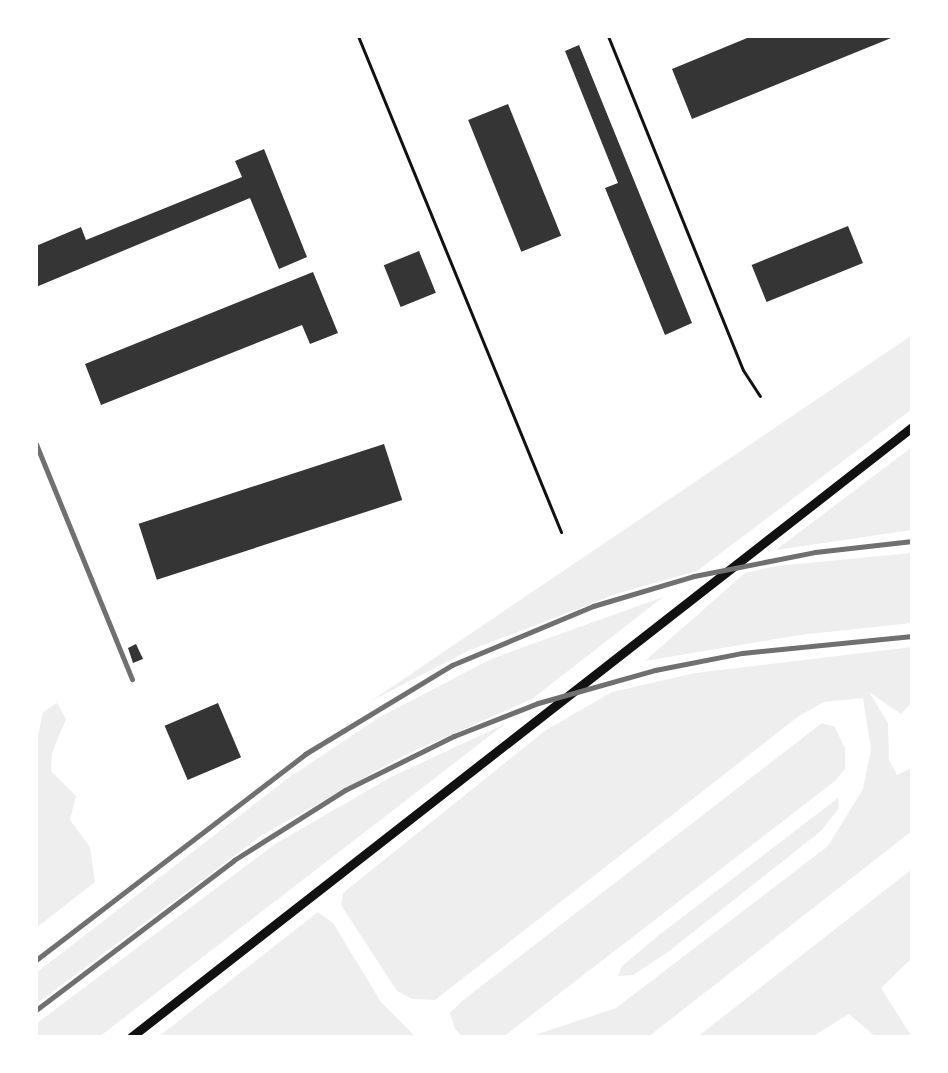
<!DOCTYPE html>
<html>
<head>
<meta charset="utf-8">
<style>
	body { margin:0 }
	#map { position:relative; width:948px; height:1073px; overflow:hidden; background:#fff; font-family:"IBM Plex Serif",serif }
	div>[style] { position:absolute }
	.green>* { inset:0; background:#eee }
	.building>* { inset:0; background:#353535; transform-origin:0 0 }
	.service>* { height:3px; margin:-1.5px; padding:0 1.5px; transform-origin:1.5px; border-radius:1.5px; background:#111 }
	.tertiary>* { height:9px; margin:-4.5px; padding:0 4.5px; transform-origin:4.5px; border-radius:4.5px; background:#111 }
	.rail>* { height:5px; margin:-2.5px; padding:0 2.5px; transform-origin:2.5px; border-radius:2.5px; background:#707070 }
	span { translate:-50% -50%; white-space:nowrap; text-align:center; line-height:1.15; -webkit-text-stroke:6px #fff; paint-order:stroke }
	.frame { position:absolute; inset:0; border:38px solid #fff; pointer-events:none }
</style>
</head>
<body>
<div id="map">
	<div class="green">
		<i style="clip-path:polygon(912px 335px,912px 409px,697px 571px,619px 593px,468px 651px,371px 701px)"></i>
		<i style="clip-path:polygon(912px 447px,912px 530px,776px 550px)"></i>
		<i style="clip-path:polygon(912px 553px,912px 623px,800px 635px,645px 661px,745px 573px,776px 566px)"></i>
		<i style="clip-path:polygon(663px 597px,532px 699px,405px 755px,262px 835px,36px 1004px,36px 973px,287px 779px,378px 718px,491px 659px)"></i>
		<i style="clip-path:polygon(912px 647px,912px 702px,901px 714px,869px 692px,888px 723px,889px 760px,897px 775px,912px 768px,912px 831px,648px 1037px,529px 1037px,616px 1008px,828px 846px,863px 789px,871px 749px,863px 698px,824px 702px,799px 716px,435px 1000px,412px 999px,397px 991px,341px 905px,343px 893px,546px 730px,612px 692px,695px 673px)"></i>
		<i style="clip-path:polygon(57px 703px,66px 719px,52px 753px,51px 771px,76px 796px,70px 820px,90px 847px,95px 882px,36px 928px,36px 745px,43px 712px)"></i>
		<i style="clip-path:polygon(822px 723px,835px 727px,845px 749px,845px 769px,835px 781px,503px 1037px,463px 1037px,455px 1029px,450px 1013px,462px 1001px)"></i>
		<i style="clip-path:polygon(505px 724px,99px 1037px,36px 1037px,36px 1024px,275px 844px,391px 777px)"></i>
		<i style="clip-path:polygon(838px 798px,839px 808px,821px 831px,668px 952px,633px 975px,618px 976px,622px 966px,659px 935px)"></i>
		<i style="clip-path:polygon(912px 869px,912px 958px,881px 988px,912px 1037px,876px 1037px,849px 1014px,812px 1037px,697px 1037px)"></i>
		<i style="clip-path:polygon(318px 912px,333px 923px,381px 1002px,416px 1037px,158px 1037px)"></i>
	</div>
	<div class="building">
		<i style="clip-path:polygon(752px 36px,896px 36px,692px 119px,672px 69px)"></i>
		<i style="clip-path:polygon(579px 45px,692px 323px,665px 335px,605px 188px,618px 183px,565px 51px)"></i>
		<i style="left:508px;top:104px;width:142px;height:43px;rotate:68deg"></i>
		<i style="clip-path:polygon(264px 149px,307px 257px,279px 269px,250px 198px,36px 287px,36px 246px,81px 227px,86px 240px,242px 177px,235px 161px)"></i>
		<i style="left:848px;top:226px;width:40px;height:104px;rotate:68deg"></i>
		<i style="left:419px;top:251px;width:45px;height:38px;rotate:68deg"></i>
		<i style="clip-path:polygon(313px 272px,338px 333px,310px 344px,302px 325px,101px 405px,85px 364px)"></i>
		<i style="left:384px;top:444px;width:59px;height:258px;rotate:72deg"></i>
		<i style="clip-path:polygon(136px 644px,143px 659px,133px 663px,128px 648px)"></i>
		<i style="left:218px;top:703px;width:59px;height:58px;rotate:67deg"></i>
	</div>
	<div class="service">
		<i style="left:358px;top:36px;width:536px;rotate:67.74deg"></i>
		<i style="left:608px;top:36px;width:360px;rotate:68deg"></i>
		<i style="left:743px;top:370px;width:31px;rotate:57deg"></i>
	</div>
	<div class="tertiary">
		<i style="left:131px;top:1037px;width:991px;rotate:-37.99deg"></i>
	</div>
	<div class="rail">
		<i style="left:36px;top:444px;width:254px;rotate:67.8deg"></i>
		<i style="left:36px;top:960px;width:339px;rotate:-37.4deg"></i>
		<i style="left:305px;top:754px;width:172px;rotate:-31.2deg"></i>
		<i style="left:452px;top:665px;width:153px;rotate:-22.7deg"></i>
		<i style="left:593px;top:606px;width:105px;rotate:-16.5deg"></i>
		<i style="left:694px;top:576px;width:123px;rotate:-11.2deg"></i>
		<i style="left:815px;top:552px;width:98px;rotate:-6.5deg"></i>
		<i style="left:36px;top:1010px;width:248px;rotate:-37.1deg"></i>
		<i style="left:234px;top:860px;width:131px;rotate:-32.2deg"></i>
		<i style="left:345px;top:790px;width:122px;rotate:-26.4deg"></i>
		<i style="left:454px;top:736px;width:90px;rotate:-21.4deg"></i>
		<i style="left:538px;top:703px;width:122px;rotate:-15.8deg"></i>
		<i style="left:655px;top:670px;width:89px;rotate:-11.1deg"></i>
		<i style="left:742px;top:653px;width:171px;rotate:-5.7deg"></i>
	</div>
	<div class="frame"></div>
</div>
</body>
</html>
